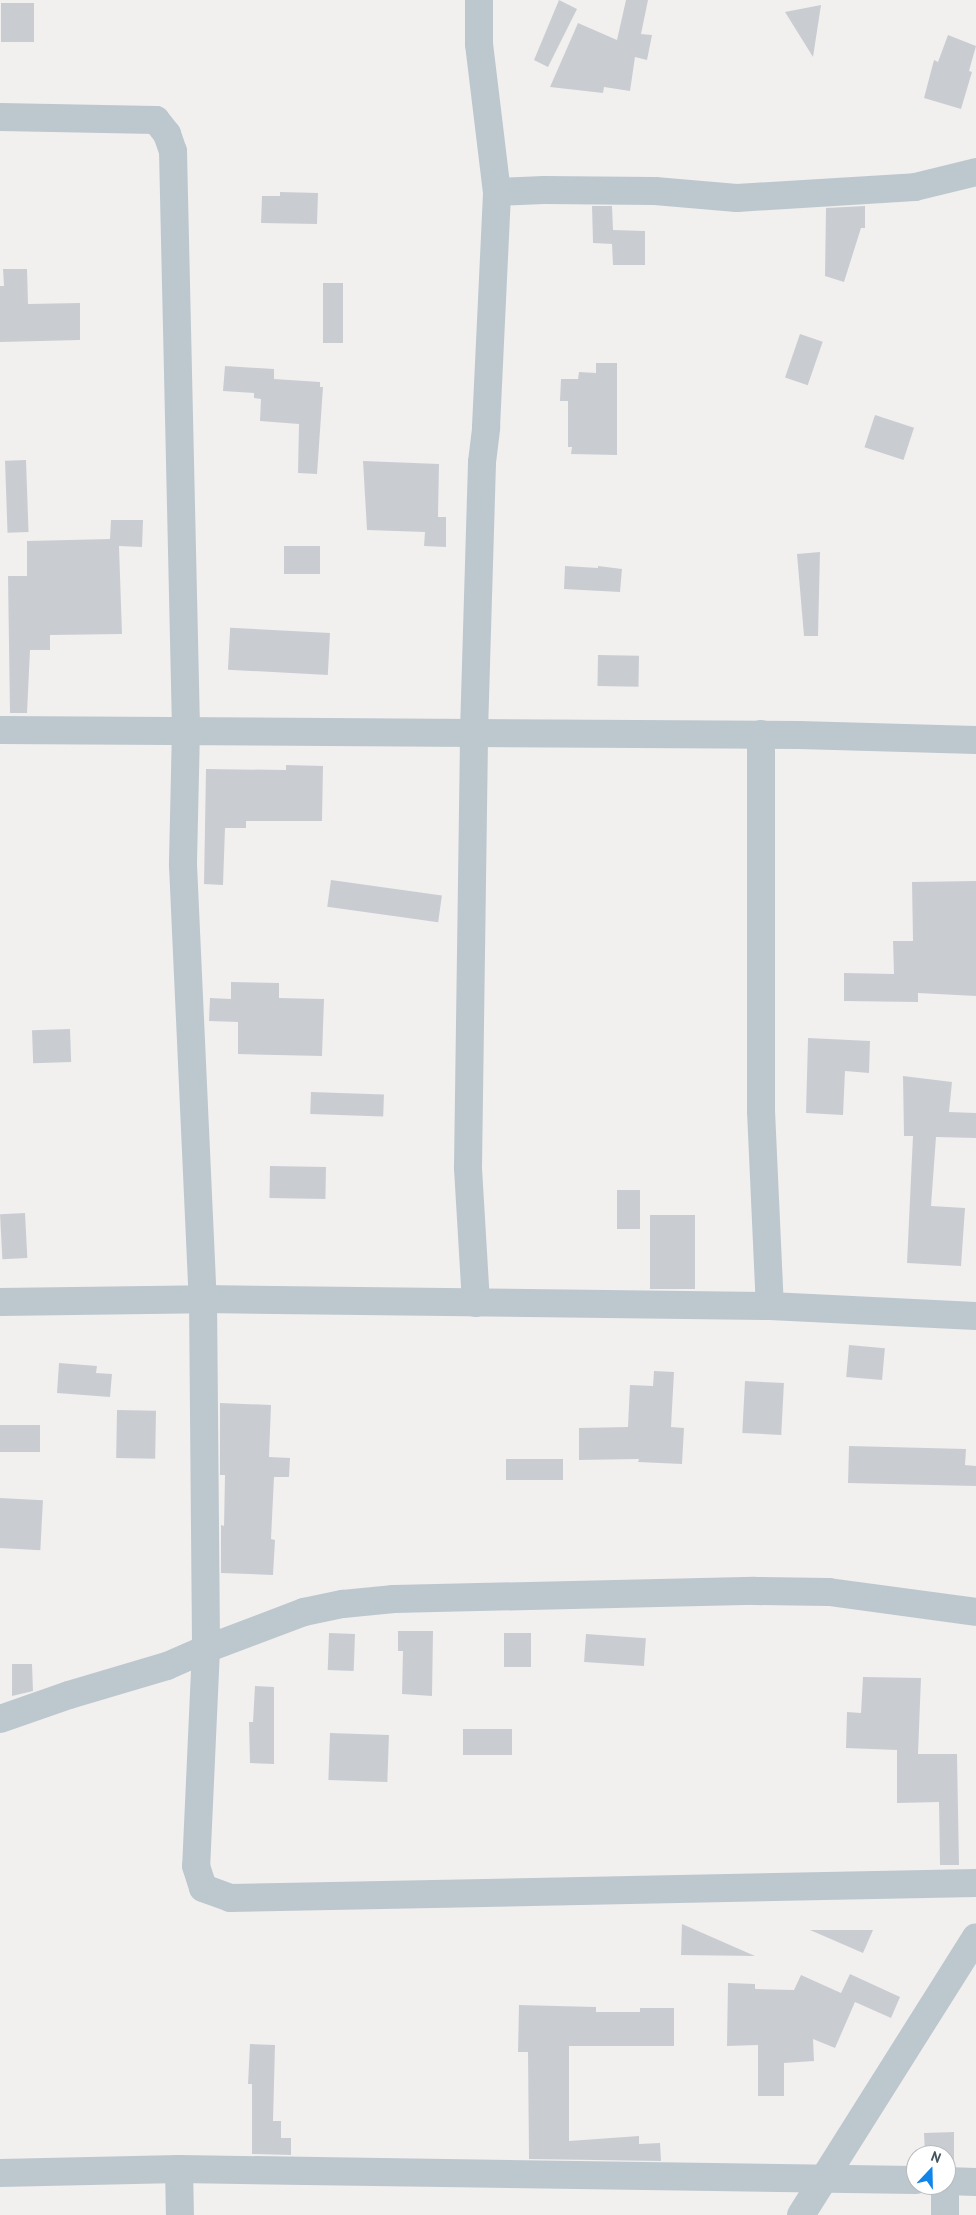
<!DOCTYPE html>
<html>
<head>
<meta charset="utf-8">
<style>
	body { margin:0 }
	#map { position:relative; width:976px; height:2215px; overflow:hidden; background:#f2efef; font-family:"PT Sans",sans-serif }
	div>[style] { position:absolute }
	.building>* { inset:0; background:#c9cdd2; transform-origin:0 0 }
	.street>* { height:28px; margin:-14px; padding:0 14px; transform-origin:14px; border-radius:14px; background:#bcc8ce }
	span { translate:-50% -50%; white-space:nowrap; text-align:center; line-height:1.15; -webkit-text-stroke:4px #fff; paint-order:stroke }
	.north { position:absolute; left:906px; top:2145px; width:50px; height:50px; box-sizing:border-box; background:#fff; border:1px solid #b5bbbe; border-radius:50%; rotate:21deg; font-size:14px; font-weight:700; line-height:20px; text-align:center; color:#46555d }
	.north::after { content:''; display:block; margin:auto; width:18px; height:22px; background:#1285e8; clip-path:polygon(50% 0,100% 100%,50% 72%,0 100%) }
</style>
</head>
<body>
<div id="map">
	<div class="building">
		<i style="clip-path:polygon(559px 0,577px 9px,548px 67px,534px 60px)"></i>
		<i style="clip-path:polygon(626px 0,648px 0,641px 34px,652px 35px,647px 60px,635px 57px,630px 91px,604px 87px,603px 93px,550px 87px,578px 23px,617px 40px)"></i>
		<i style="left:1px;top:3px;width:33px;height:39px"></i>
		<i style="clip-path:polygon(821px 5px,813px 57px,785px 12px)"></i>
		<i style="clip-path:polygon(948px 35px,976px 46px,969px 71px,972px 72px,961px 109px,924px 98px,934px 60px,938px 62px)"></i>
		<i style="clip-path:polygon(280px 192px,318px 193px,317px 224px,261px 223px,262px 196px,280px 196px)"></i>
		<i style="clip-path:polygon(592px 206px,612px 206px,613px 230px,645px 231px,645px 265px,613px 265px,612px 244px,593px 243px)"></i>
		<i style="clip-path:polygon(865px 206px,865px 228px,861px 228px,844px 282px,825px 276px,826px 208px)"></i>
		<i style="clip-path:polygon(3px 269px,27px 269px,28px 304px,80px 303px,80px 340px,0 342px,0 286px,4px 286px)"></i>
		<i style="left:323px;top:283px;width:20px;height:60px"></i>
		<i style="left:800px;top:334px;width:24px;height:46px;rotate:19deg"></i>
		<i style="clip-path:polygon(596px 363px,617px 363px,617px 455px,571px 454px,572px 447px,568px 447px,568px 401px,560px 401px,561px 379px,578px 379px,579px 372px,596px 373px)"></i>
		<i style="clip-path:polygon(225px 366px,274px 369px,274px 379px,320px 382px,320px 387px,323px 387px,317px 474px,298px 473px,299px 424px,260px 421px,261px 399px,254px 398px,254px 393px,223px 391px)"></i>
		<i style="left:875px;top:415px;width:41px;height:34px;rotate:18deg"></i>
		<i style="left:26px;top:460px;width:72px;height:21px;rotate:88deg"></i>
		<i style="clip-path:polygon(363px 461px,439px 464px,438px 517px,446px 517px,446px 547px,424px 546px,425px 532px,367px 530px)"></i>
		<i style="clip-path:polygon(111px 520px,143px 520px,142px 547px,119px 546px,122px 634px,50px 635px,50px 650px,30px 650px,27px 713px,10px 713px,8px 576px,27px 576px,27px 541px,110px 539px)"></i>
		<i style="left:284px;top:546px;width:36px;height:28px"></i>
		<i style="clip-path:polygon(820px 552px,818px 636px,804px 636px,797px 554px)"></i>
		<i style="clip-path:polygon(565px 566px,598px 568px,598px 566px,622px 569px,620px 592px,564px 589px)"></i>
		<i style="left:330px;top:633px;width:42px;height:100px;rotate:93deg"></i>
		<i style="left:598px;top:655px;width:41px;height:31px;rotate:1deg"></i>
		<i style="clip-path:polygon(286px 765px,323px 766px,322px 821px,246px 821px,246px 828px,225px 828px,223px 885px,204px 884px,206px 769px,286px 770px)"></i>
		<i style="left:331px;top:880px;width:112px;height:27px;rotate:8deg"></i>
		<i style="clip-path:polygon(976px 881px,976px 996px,918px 993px,918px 1002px,844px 1001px,844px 973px,894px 974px,893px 941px,913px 941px,912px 882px)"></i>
		<i style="clip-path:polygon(231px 982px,279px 983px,279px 998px,324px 999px,322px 1056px,238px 1054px,238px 1022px,209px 1021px,210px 998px,231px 999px)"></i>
		<i style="left:70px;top:1029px;width:33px;height:38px;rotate:88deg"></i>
		<i style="clip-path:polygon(808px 1038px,870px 1041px,869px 1073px,845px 1071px,843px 1115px,806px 1113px)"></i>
		<i style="clip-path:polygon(903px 1076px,952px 1082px,949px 1112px,976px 1113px,976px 1138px,936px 1137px,931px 1206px,965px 1208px,961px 1266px,907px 1263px,913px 1136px,904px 1136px)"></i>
		<i style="left:311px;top:1092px;width:73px;height:22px;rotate:2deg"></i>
		<i style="left:270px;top:1166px;width:56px;height:32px;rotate:1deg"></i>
		<i style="left:617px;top:1190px;width:23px;height:39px"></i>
		<i style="left:25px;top:1213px;width:45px;height:25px;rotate:87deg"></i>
		<i style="left:650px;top:1215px;width:45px;height:74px"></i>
		<i style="left:849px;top:1345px;width:36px;height:32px;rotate:5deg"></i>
		<i style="clip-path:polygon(59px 1363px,97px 1366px,96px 1373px,112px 1374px,110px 1397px,57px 1393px)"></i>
		<i style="clip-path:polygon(654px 1371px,674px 1372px,671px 1427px,684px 1428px,682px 1464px,638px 1462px,639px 1459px,579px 1460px,579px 1428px,628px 1427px,630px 1385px,653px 1386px)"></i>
		<i style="left:745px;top:1381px;width:39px;height:52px;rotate:3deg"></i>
		<i style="clip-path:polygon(220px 1403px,271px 1405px,269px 1457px,290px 1458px,289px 1477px,274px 1477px,271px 1539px,275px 1540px,273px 1575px,221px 1573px,221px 1525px,224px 1526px,225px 1475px,220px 1475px)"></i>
		<i style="left:117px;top:1410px;width:39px;height:48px;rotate:1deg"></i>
		<i style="left:0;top:1425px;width:40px;height:27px"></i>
		<i style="clip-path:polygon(849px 1446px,966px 1449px,965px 1465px,976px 1466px,976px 1486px,848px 1483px)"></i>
		<i style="left:563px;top:1459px;width:21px;height:57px;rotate:90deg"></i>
		<i style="left:0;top:1498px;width:43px;height:50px;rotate:3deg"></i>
		<i style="clip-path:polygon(398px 1631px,433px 1631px,432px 1696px,402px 1694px,403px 1651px,398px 1651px)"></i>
		<i style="left:329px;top:1633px;width:26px;height:37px;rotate:2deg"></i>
		<i style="left:531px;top:1633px;width:34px;height:27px;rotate:90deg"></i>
		<i style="left:586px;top:1634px;width:60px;height:28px;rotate:4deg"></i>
		<i style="clip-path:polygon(12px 1664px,32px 1664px,33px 1691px,12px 1696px)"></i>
		<i style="clip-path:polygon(863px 1677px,921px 1678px,918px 1754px,957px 1754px,959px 1865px,940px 1865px,939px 1802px,897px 1803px,897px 1750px,846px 1748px,847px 1712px,861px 1713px)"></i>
		<i style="clip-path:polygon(255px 1686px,274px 1687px,274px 1764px,250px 1763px,249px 1722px,253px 1722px)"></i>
		<i style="left:512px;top:1729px;width:26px;height:49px;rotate:90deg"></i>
		<i style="left:330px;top:1733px;width:59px;height:47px;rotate:2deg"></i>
		<i style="clip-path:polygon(682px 1924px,755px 1956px,681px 1955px)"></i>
		<i style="clip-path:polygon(810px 1930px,873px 1930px,863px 1953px)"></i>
		<i style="clip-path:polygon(850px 1974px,900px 1997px,891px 2018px,855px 2002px,835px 2048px,813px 2039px,814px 2061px,784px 2063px,784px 2096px,758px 2096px,758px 2045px,727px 2046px,728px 1983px,755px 1984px,755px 1989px,794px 1990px,801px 1975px,841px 1993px)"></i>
		<i style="clip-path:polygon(519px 2005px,596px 2007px,596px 2012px,640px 2012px,640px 2008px,674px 2008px,674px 2046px,569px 2046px,569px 2141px,639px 2136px,639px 2144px,660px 2143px,661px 2161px,529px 2159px,528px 2052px,518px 2052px)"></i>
		<i style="clip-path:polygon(250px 2044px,275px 2045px,273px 2121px,281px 2121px,281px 2138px,291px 2138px,291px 2155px,252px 2154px,252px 2084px,248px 2084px)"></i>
		<i style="clip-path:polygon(954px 2132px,954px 2162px,946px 2162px,946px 2155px,925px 2155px,924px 2133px)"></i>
	</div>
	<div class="street">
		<i style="left:479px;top:0;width:44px;rotate:90deg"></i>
		<i style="left:479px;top:44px;width:149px;rotate:83.1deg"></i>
		<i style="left:497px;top:192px;width:47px;rotate:-2.4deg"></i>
		<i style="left:544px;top:190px;width:111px;rotate:0.5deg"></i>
		<i style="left:655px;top:191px;width:82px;rotate:4.9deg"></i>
		<i style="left:737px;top:198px;width:178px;rotate:-3.5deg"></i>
		<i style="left:915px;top:187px;width:63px;rotate:-13.8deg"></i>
		<i style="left:0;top:117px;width:156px;rotate:1.1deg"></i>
		<i style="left:156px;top:120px;width:18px;rotate:52deg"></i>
		<i style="left:167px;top:134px;width:18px;rotate:71deg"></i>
		<i style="left:173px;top:151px;width:578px;rotate:88.71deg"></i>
		<i style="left:186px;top:729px;width:136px;rotate:91.3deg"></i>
		<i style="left:183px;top:865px;width:434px;rotate:87.4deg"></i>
		<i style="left:203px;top:1299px;width:350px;rotate:89.5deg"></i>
		<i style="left:206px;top:1649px;width:217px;rotate:92.6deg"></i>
		<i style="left:196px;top:1866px;width:23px;rotate:72deg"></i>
		<i style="left:203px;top:1888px;width:29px;rotate:20deg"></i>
		<i style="left:230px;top:1898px;width:746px;rotate:-1.15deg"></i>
		<i style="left:0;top:730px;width:799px;rotate:0.36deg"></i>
		<i style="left:799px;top:735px;width:177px;rotate:1.6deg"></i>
		<i style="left:761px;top:734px;width:377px;rotate:90deg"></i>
		<i style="left:761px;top:1111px;width:195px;rotate:87.4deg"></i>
		<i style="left:0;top:1302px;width:203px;rotate:-0.8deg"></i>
		<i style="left:203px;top:1299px;width:567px;rotate:0.71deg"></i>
		<i style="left:770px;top:1306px;width:206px;rotate:2.8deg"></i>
		<i style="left:476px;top:1303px;width:136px;rotate:-93.4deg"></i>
		<i style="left:468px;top:1167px;width:435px;rotate:-89.2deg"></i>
		<i style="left:474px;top:732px;width:270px;rotate:-88.3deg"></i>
		<i style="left:482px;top:462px;width:35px;rotate:-83deg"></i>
		<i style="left:486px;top:427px;width:235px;rotate:-87.3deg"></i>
		<i style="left:0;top:1719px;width:73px;rotate:-19.2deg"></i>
		<i style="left:69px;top:1695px;width:102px;rotate:-16.5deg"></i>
		<i style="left:167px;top:1666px;width:43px;rotate:-23.6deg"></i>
		<i style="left:206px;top:1649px;width:105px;rotate:-20.7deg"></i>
		<i style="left:304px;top:1612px;width:40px;rotate:-12deg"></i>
		<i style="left:343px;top:1604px;width:51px;rotate:-5.6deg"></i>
		<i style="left:394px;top:1599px;width:361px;rotate:-1.3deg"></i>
		<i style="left:755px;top:1591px;width:74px;rotate:0.8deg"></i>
		<i style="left:829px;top:1592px;width:148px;rotate:7.7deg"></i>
		<i style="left:179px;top:2169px;width:46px;rotate:88.8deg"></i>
		<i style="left:0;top:2173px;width:179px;rotate:-1.3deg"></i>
		<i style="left:179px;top:2169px;width:737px;rotate:0.86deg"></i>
		<i style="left:946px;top:2181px;width:30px;rotate:2deg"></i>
		<i style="left:945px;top:2185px;width:30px;rotate:90deg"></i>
		<i style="left:801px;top:2215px;width:328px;rotate:-57.8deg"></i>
	</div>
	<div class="north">N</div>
</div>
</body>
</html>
